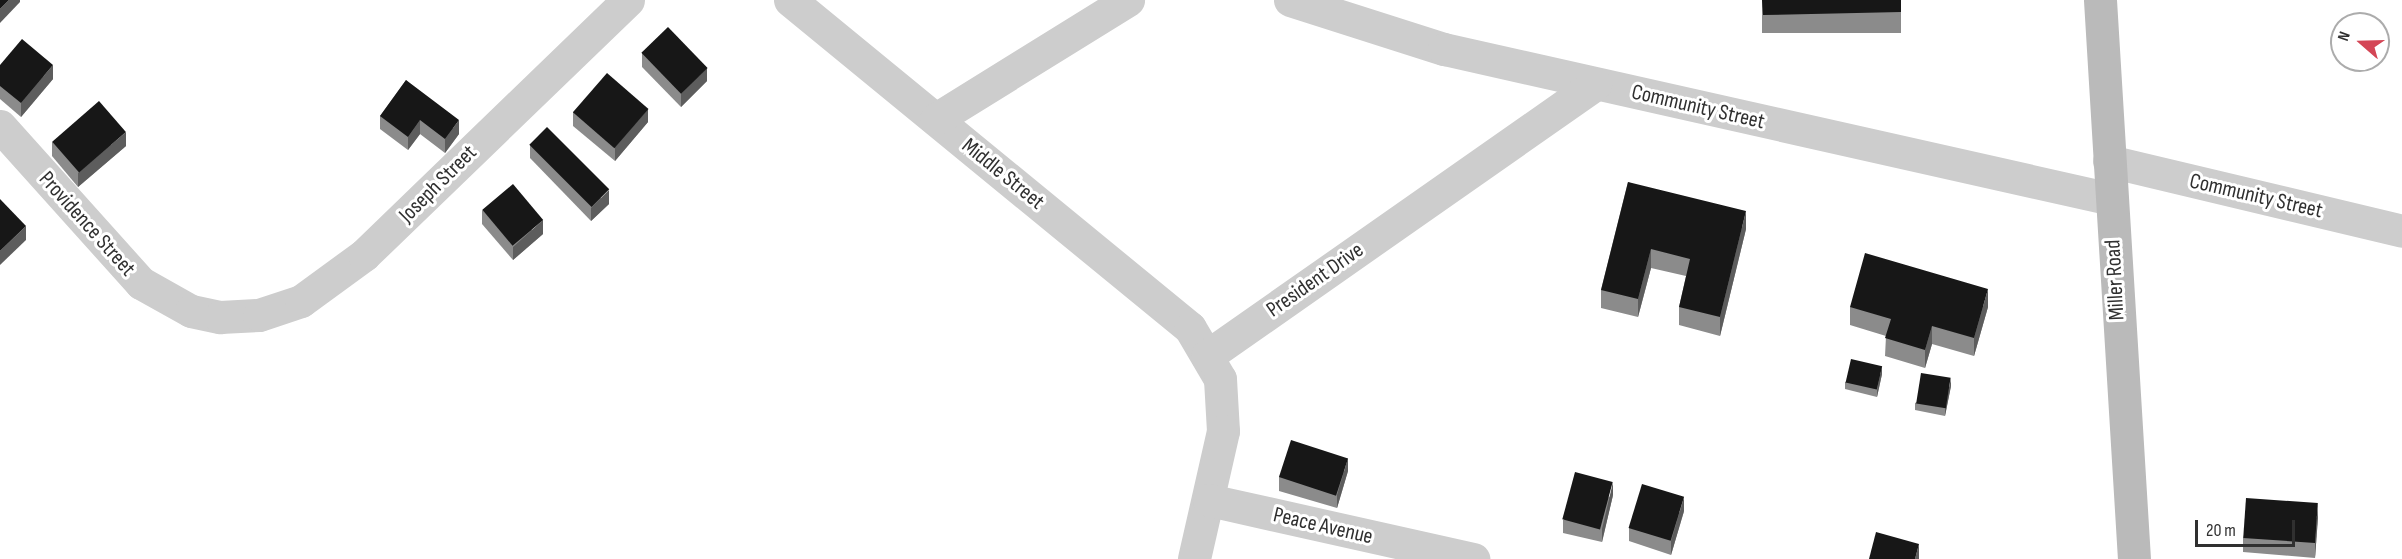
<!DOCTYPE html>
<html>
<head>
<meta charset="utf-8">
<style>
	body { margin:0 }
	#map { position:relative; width:2402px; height:559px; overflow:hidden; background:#fff; font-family:"Sofia Sans Condensed",sans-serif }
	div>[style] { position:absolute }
	.minor>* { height:33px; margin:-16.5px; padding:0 16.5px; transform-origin:16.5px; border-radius:16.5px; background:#cdcdcd }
	.secondary>* { height:33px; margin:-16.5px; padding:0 16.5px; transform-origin:16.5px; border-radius:16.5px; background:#bababa }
	.wall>* { inset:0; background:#8b8b8b; transform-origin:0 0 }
	.shaded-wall>* { inset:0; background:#5d5d5d }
	.building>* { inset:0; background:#171717; transform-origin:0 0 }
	span { translate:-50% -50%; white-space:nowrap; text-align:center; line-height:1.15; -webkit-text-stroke:6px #fff; paint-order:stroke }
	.street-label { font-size:22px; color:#303030 }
	.north { position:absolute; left:2330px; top:12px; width:60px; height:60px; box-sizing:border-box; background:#fff; border:2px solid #acacac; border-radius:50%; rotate:290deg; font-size:16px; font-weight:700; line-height:24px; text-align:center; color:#303030 }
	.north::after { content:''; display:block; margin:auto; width:21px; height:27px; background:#d44656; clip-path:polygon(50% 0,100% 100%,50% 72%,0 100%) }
	.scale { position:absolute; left:2195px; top:520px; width:100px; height:27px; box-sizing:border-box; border:3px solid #303030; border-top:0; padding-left:8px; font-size:18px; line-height:21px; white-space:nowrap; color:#303030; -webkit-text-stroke:4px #fff; paint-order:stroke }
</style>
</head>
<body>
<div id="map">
	<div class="minor">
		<i style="left:790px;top:0;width:517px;rotate:39.35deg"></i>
		<i style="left:1190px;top:328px;width:59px;rotate:59.5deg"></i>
		<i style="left:1220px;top:379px;width:52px;rotate:86.7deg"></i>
		<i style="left:1223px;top:431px;width:131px;rotate:102.8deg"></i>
		<i style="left:1290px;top:0;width:162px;rotate:17.7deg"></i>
		<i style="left:1444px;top:49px;width:684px;rotate:12.67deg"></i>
		<i style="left:936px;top:119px;width:226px;rotate:-31.8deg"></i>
		<i style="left:0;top:126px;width:211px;rotate:48.1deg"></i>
		<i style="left:141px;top:283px;width:57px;rotate:29.2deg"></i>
		<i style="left:191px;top:311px;width:30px;rotate:12deg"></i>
		<i style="left:220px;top:317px;width:39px;rotate:-3deg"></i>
		<i style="left:259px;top:315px;width:44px;rotate:-18.4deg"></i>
		<i style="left:301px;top:301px;width:78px;rotate:-36.1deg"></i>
		<i style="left:364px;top:255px;width:367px;rotate:-44deg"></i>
		<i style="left:2109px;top:161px;width:301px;rotate:13.4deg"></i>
		<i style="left:1207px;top:356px;width:474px;rotate:-35deg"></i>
		<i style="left:1209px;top:500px;width:271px;rotate:12.6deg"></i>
	</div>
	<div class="secondary">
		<i style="left:2100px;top:0;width:560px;rotate:86.52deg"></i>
	</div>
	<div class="wall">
		<i style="left:1762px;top:0;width:139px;height:33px"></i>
		<i style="clip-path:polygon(642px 53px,707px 81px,681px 107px,642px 67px)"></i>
		<i style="clip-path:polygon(0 65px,53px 79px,21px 117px,0 99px)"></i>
		<i style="clip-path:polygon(406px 80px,459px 134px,445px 153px,420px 134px,408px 150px,380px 129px,380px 116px)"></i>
		<i style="clip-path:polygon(573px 112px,648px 122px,615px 161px,573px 126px)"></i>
		<i style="clip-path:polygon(52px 142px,126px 146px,78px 187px,52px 156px)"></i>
		<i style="clip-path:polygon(530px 145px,609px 204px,591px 221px,530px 158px)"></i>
		<i style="clip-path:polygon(1628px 182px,1746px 229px,1720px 336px,1679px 325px,1679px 307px,1686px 276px,1651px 268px,1638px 317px,1601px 308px,1601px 290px)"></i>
		<i style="clip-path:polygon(482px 210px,543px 234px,513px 260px,482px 224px)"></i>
		<i style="clip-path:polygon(1850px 307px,1988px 307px,1974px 356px,1932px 344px,1925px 368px,1885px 356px,1886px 336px,1850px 325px)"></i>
		<i style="clip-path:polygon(1882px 374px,1877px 397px,1845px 389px,1845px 382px)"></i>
		<i style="clip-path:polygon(1951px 386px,1945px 416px,1915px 410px,1915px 403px)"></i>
		<i style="clip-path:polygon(1348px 471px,1337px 508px,1279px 491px,1279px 477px)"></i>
		<i style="clip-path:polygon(1613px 495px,1602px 542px,1563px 533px,1563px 520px)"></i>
		<i style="clip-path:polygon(1684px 511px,1671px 555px,1629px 541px,1629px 528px)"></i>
		<i style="clip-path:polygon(2318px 517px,2315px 558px,2243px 552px,2243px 538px)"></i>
	</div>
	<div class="shaded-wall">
		<i style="clip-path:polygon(9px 0,20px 0,20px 2px,0 23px,0 9px)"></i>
		<i style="clip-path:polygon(53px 65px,53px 79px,21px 117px,21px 103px)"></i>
		<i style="clip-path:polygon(707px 68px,707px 81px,681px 107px,681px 93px)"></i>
		<i style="clip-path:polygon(648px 109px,648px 122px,615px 161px,615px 147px)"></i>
		<i style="clip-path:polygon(420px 120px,420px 134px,408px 150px,408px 137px)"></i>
		<i style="clip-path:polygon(459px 120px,459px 134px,445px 153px,445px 139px)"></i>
		<i style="clip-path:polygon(126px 132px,126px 146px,78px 187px,78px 173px)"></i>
		<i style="clip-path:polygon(609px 190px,609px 204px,591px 221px,591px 208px)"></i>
		<i style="clip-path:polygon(1746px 211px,1746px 229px,1720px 336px,1720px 317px)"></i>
		<i style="clip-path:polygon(543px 220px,543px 234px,513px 260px,513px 247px)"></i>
		<i style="clip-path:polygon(26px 226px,26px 240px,0 265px,0 251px)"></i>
		<i style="clip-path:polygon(1651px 249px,1651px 268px,1638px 317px,1638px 299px)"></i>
		<i style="clip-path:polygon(1988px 289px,1988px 307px,1974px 356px,1974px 338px)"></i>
		<i style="clip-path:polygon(1932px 326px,1932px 344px,1925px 368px,1925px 350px)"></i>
		<i style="clip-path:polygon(1882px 366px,1882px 374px,1877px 397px,1877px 390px)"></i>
		<i style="clip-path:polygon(1951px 378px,1951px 386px,1945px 416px,1945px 409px)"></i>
		<i style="clip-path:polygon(1348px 458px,1348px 471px,1337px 508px,1337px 495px)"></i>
		<i style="clip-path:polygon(1613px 482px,1613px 495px,1602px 542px,1602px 529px)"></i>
		<i style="clip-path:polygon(1684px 497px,1684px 511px,1671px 555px,1671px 541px)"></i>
		<i style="clip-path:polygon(2318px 503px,2318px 517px,2315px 558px,2315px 544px)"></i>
		<i style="clip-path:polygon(1919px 544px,1919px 559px,1915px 559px)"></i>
	</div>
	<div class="building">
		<i style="clip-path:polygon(0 0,9px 0,0 9px)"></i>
		<i style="clip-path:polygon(1762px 0,1901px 0,1901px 12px,1763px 15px)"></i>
		<i style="left:668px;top:27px;width:57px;height:37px;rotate:46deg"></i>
		<i style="clip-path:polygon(22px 39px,53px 65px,21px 103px,0 86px,0 65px)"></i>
		<i style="left:607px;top:73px;width:55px;height:52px;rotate:41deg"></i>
		<i style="clip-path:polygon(406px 80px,459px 120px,445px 139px,420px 120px,408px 137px,380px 116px)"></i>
		<i style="left:99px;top:101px;width:41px;height:62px;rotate:49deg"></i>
		<i style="left:547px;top:127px;width:88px;height:25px;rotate:45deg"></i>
		<i style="clip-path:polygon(1628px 182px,1746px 211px,1720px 317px,1679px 307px,1690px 259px,1651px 249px,1638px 299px,1601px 290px)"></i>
		<i style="left:513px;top:184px;width:47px;height:40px;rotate:50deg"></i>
		<i style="clip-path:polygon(0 199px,26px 226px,0 251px)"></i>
		<i style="clip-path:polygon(1865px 253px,1988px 289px,1974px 338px,1932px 326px,1925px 350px,1885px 338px,1891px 319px,1850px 307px)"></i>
		<i style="left:1851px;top:359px;width:32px;height:24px;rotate:13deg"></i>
		<i style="left:1921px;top:373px;width:30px;height:31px;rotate:9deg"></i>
		<i style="left:1291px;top:440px;width:60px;height:39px;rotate:18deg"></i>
		<i style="left:1575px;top:472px;width:39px;height:49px;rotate:15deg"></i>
		<i style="left:1642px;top:484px;width:44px;height:46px;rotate:17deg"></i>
		<i style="left:2246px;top:498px;width:72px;height:40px;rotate:4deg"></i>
		<i style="clip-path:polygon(1876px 532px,1919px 544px,1915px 559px,1869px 559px)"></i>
	</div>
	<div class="street-label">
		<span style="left:1698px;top:107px;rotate:13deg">Community Street</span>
		<span style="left:1003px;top:174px;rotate:39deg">Middle Street</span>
		<span style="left:438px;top:184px;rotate:-45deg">Joseph Street</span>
		<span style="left:2256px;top:196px;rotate:13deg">Community Street</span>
		<span style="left:87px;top:224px;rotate:48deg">Providence Street</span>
		<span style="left:1315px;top:280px;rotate:-35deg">President Drive</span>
		<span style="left:2115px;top:280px;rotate:-93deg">Miller Road</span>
		<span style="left:1323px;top:526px;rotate:13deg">Peace Avenue</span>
	</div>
	<div class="north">N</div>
	<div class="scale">20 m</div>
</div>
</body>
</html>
